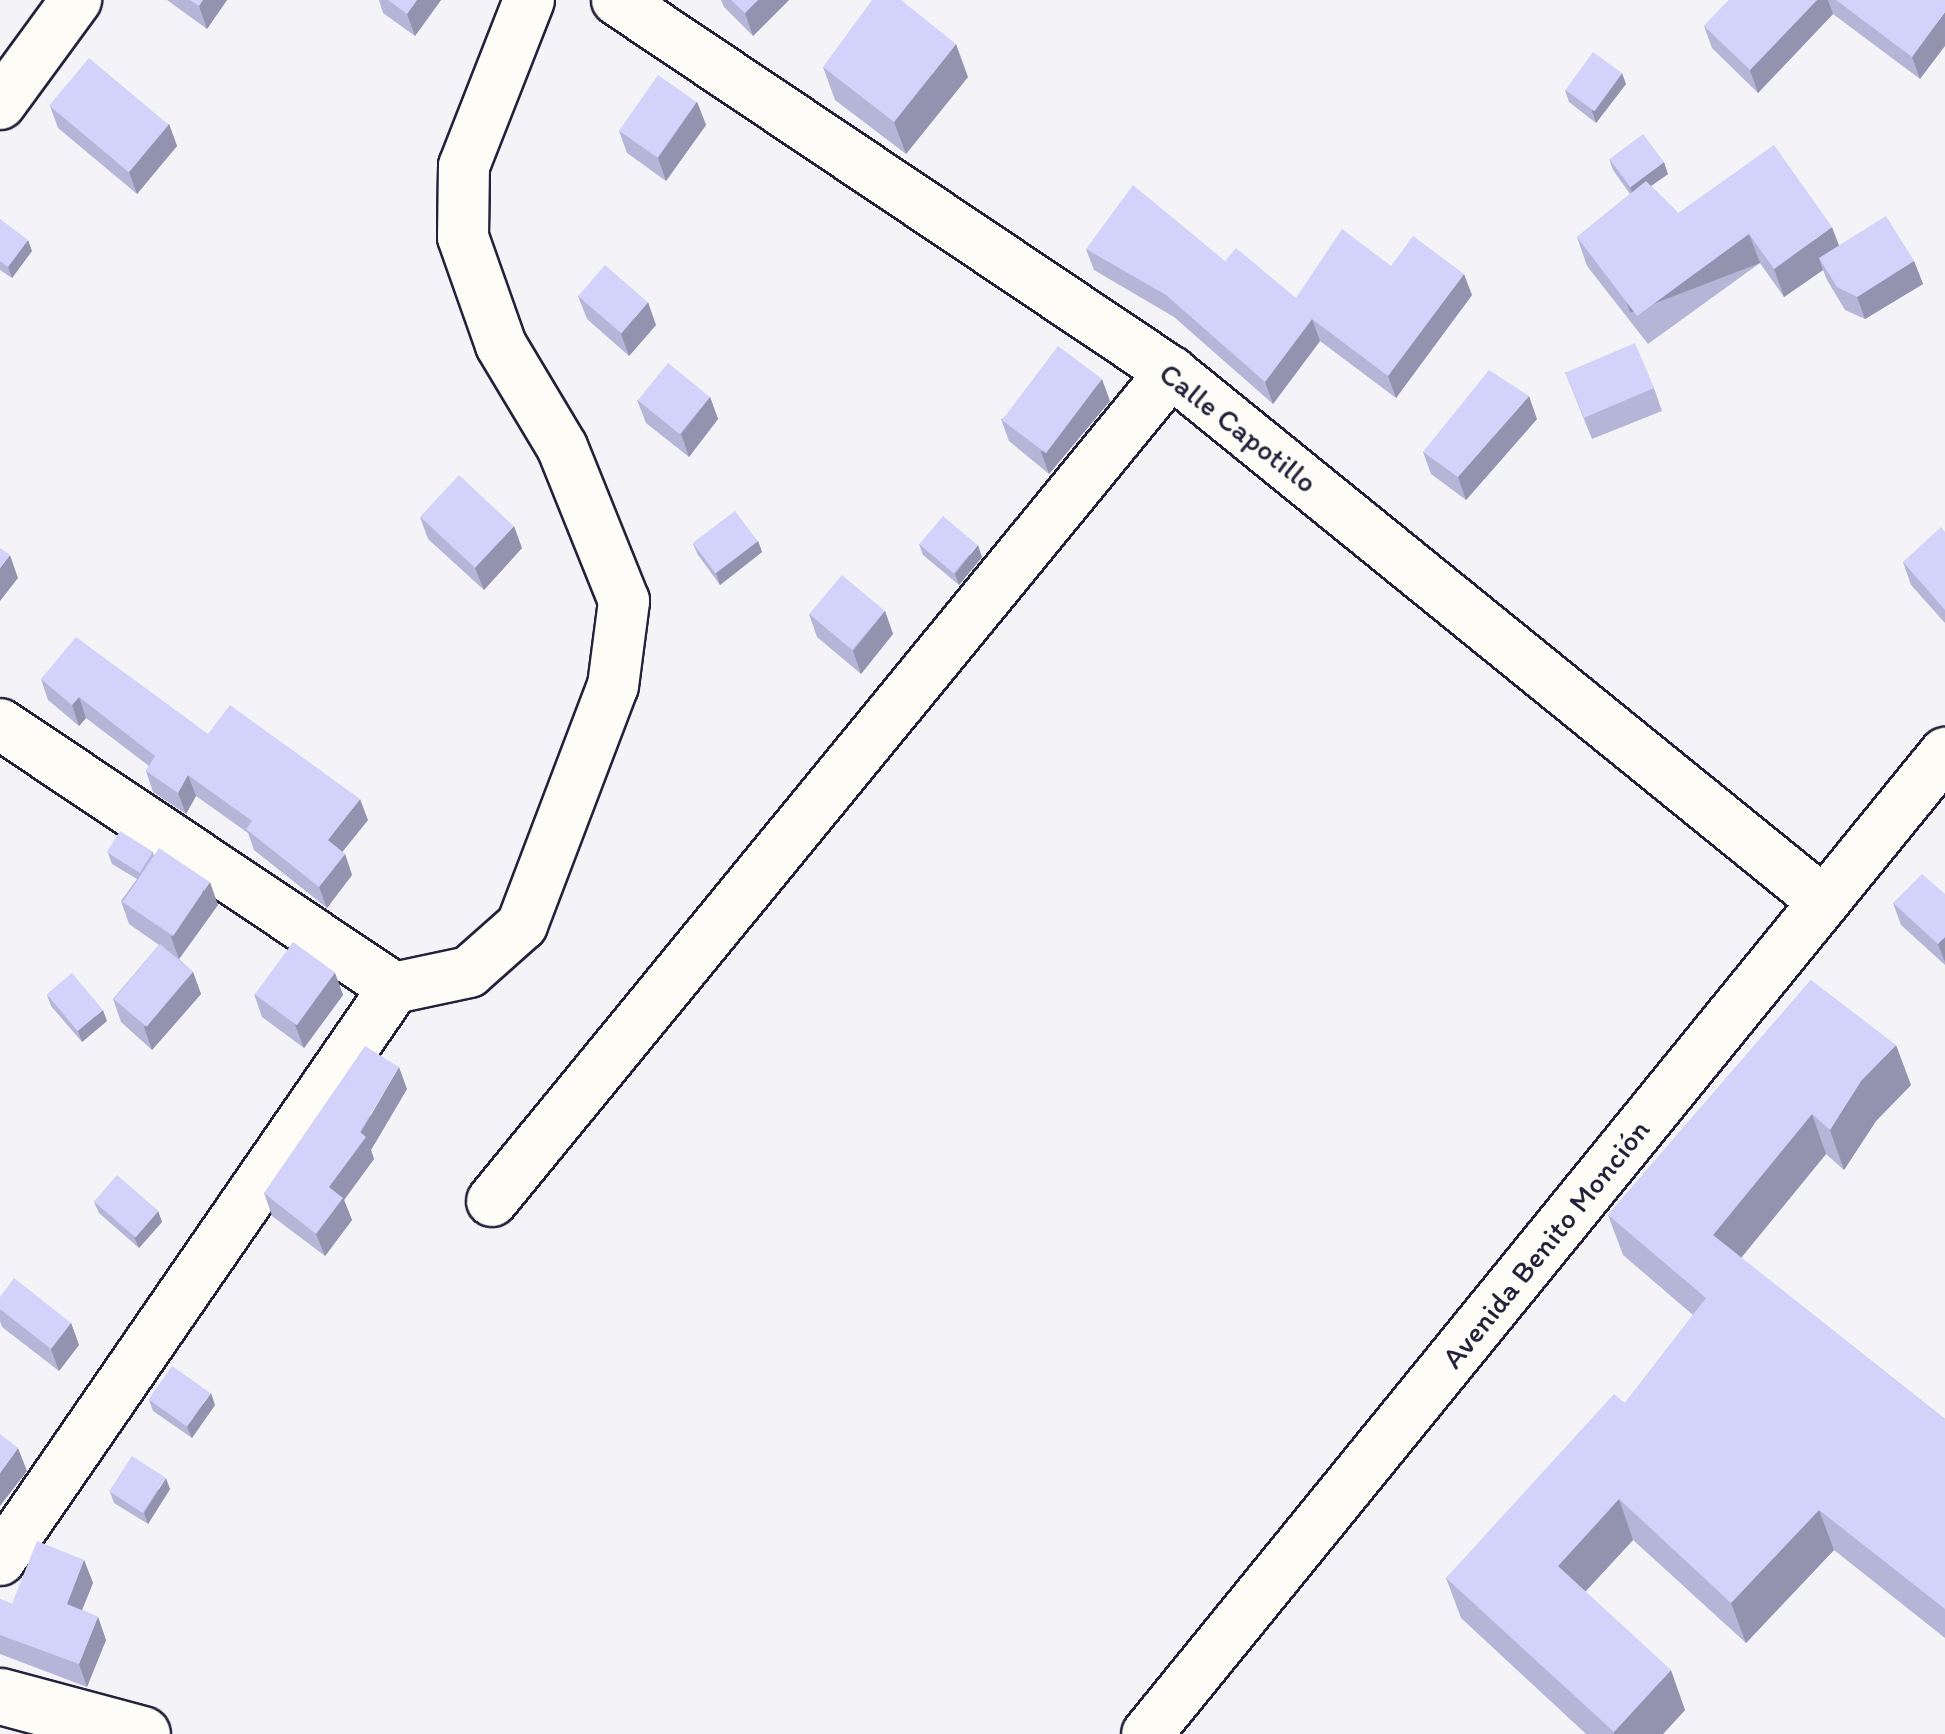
<!DOCTYPE html>
<html>
<head>
<meta charset="utf-8">
<style>
	body { margin:0 }
	#map { position:relative; width:1945px; height:1734px; overflow:hidden; background:#f4f4f8; font-family:Itim,sans-serif }
	div>[style] { position:absolute }
	.roads { filter:drop-shadow(2px 0 #22223b) drop-shadow(-2px 0 #22223b) drop-shadow(0 2px #22223b) drop-shadow(0 -2px #22223b) }
	.minor>* { height:50px; margin:-25px; padding:0 25px; transform-origin:25px; border-radius:25px; background:#fdfcf7 }
	.major>* { height:55px; margin:-27.5px; padding:0 27.5px; transform-origin:27.5px; border-radius:27.5px; background:#fdfcf7 }
	.wall>* { inset:0; background:#b5b5d8 }
	.shaded-wall>* { inset:0; background:#9393b0; transform-origin:0 0 }
	.building>* { inset:0; background:#d2d2fb; transform-origin:0 0 }
	span { translate:-50% -50%; white-space:nowrap; text-align:center; line-height:1.15; -webkit-text-stroke:10px #fdfcf7; paint-order:stroke }
	.street-label { font-size:30px; color:#22223b }
</style>
</head>
<body>
<div id="map">
	<div class="roads">
		<div class="minor">
			<i style="left:617px;top:0;width:667px;rotate:33.88deg"></i>
			<i style="left:1171px;top:372px;width:841px;rotate:39.06deg"></i>
			<i style="left:0;top:104px;width:129px;rotate:-53.8deg"></i>
			<i style="left:0;top:724px;width:474px;rotate:33.8deg"></i>
			<i style="left:394px;top:988px;width:77px;rotate:-12deg"></i>
			<i style="left:469px;top:972px;width:71px;rotate:-41.6deg"></i>
			<i style="left:522px;top:925px;width:256px;rotate:-69.2deg"></i>
			<i style="left:613px;top:686px;width:86px;rotate:-82.6deg"></i>
			<i style="left:624px;top:601px;width:166px;rotate:-111.9deg"></i>
			<i style="left:562px;top:447px;width:119px;rotate:-120.9deg"></i>
			<i style="left:501px;top:345px;width:114px;rotate:-109.4deg"></i>
			<i style="left:463px;top:237px;width:71px;rotate:-89.2deg"></i>
			<i style="left:464px;top:166px;width:178px;rotate:-68.6deg"></i>
			<i style="left:492px;top:1201px;width:1072px;rotate:-50.68deg"></i>
			<i style="left:0;top:1560px;width:695px;rotate:-55.44deg"></i>
			<i style="left:1147px;top:1734px;width:1265px;rotate:-50.87deg"></i>
		</div>
		<div class="major">
			<i style="left:0;top:1696px;width:147px;rotate:15deg"></i>
		</div>
	</div>
	<div class="wall">
		<i style="clip-path:polygon(167px 0,227px 0,207px 29px)"></i>
		<i style="clip-path:polygon(379px 0,441px 0,415px 36px,383px 13px)"></i>
		<i style="clip-path:polygon(721px 0,789px 0,753px 36px,724px 7px)"></i>
		<i style="clip-path:polygon(1729px 0,1945px 0,1920px 79px,1833px 14px,1758px 93px,1712px 48px,1704px 26px)"></i>
		<i style="clip-path:polygon(823px 67px,968px 77px,906px 154px,835px 100px)"></i>
		<i style="clip-path:polygon(1626px 84px,1596px 123px,1569px 102px,1565px 90px)"></i>
		<i style="clip-path:polygon(697px 102px,706px 125px,666px 181px,627px 153px,619px 131px)"></i>
		<i style="clip-path:polygon(50px 106px,169px 124px,177px 146px,137px 194px,58px 128px)"></i>
		<i style="clip-path:polygon(1609px 159px,1668px 174px,1651px 186px,1678px 213px,1914px 261px,1923px 284px,1865px 319px,1845px 310px,1827px 280px,1823px 270px,1784px 297px,1760px 263px,1648px 344px,1587px 266px,1577px 237px,1630px 194px,1613px 170px)"></i>
		<i style="clip-path:polygon(0 219px,32px 251px,12px 278px,0 270px)"></i>
		<i style="clip-path:polygon(1086px 249px,1225px 261px,1296px 298px,1391px 266px,1472px 295px,1396px 398px,1320px 341px,1273px 404px,1174px 317px,1094px 270px)"></i>
		<i style="clip-path:polygon(578px 296px,656px 325px,629px 356px,587px 319px)"></i>
		<i style="clip-path:polygon(1565px 372px,1654px 388px,1662px 411px,1592px 439px)"></i>
		<i style="clip-path:polygon(710px 397px,718px 419px,689px 457px,646px 423px,637px 400px)"></i>
		<i style="clip-path:polygon(1110px 401px,1049px 474px,1009px 441px,1001px 419px)"></i>
		<i style="clip-path:polygon(1537px 419px,1466px 500px,1431px 474px,1423px 452px)"></i>
		<i style="clip-path:polygon(420px 517px,522px 548px,484px 590px,428px 539px)"></i>
		<i style="clip-path:polygon(1945px 532px,1945px 623px,1911px 585px,1903px 562px)"></i>
		<i style="clip-path:polygon(758px 541px,762px 552px,720px 585px,698px 555px,693px 544px)"></i>
		<i style="clip-path:polygon(919px 544px,982px 557px,959px 585px,923px 555px)"></i>
		<i style="clip-path:polygon(885px 611px,893px 634px,861px 674px,817px 637px,809px 614px)"></i>
		<i style="clip-path:polygon(41px 679px,208px 734px,368px 820px,342px 852px,345px 854px,352px 875px,327px 908px,254px 850px,248px 833px,196px 796px,186px 814px,153px 792px,146px 771px,149px 766px,86px 718px,79px 726px,48px 700px)"></i>
		<i style="clip-path:polygon(153px 852px,154px 856px,218px 905px,179px 959px,193px 972px,201px 994px,152px 1050px,121px 1022px,113px 999px,159px 945px,129px 924px,121px 901px,137px 879px,112px 864px,108px 853px)"></i>
		<i style="clip-path:polygon(1945px 894px,1945px 965px,1901px 925px,1893px 903px)"></i>
		<i style="clip-path:polygon(335px 973px,343px 995px,304px 1048px,262px 1017px,254px 994px)"></i>
		<i style="clip-path:polygon(1811px 980px,1911px 1085px,1876px 1121px,1844px 1170px,1826px 1154px,1741px 1258px,1945px 1419px,1945px 1638px,1834px 1550px,1746px 1643px,1633px 1540px,1585px 1592px,1685px 1710px,1663px 1734px,1586px 1734px,1461px 1618px,1446px 1578px,1625px 1403px,1693px 1315px,1623px 1255px,1608px 1215px)"></i>
		<i style="clip-path:polygon(47px 995px,107px 1021px,82px 1042px,51px 1006px)"></i>
		<i style="clip-path:polygon(407px 1089px,371px 1150px,374px 1159px,344px 1200px,352px 1220px,325px 1256px,272px 1216px,264px 1193px)"></i>
		<i style="clip-path:polygon(94px 1202px,158px 1211px,162px 1222px,139px 1248px,99px 1213px)"></i>
		<i style="clip-path:polygon(0 1297px,71px 1323px,79px 1345px,59px 1371px,2px 1327px,0 1321px)"></i>
		<i style="clip-path:polygon(149px 1400px,215px 1405px,192px 1438px,153px 1411px)"></i>
		<i style="clip-path:polygon(170px 1489px,148px 1524px,114px 1503px,110px 1492px)"></i>
		<i style="clip-path:polygon(84px 1560px,93px 1583px,82px 1610px,98px 1617px,106px 1640px,87px 1687px,0 1654px,0 1599px,12px 1604px)"></i>
	</div>
	<div class="shaded-wall">
		<i style="clip-path:polygon(203px 0,227px 0,207px 29px,199px 6px)"></i>
		<i style="clip-path:polygon(417px 0,441px 0,415px 36px,407px 14px)"></i>
		<i style="clip-path:polygon(758px 0,789px 0,753px 36px,745px 13px)"></i>
		<i style="clip-path:polygon(1817px 0,1828px 0,1833px 14px,1758px 93px,1750px 70px)"></i>
		<i style="clip-path:polygon(1945px 12px,1945px 46px,1920px 79px,1912px 57px)"></i>
		<i style="clip-path:polygon(956px 44px,968px 77px,906px 154px,894px 122px)"></i>
		<i style="clip-path:polygon(1622px 73px,1626px 84px,1596px 123px,1592px 111px)"></i>
		<i style="clip-path:polygon(697px 102px,706px 125px,666px 181px,658px 158px)"></i>
		<i style="clip-path:polygon(169px 124px,177px 146px,137px 194px,129px 172px)"></i>
		<i style="clip-path:polygon(1664px 162px,1668px 174px,1634px 198px,1630px 187px)"></i>
		<i style="clip-path:polygon(1832px 227px,1843px 256px,1819px 258px,1823px 270px,1784px 297px,1774px 269px)"></i>
		<i style="left:1749px;top:234px;width:31px;height:139px;rotate:69deg"></i>
		<i style="clip-path:polygon(28px 240px,32px 251px,12px 278px,8px 267px)"></i>
		<i style="clip-path:polygon(1914px 261px,1923px 284px,1865px 319px,1857px 297px)"></i>
		<i style="clip-path:polygon(1464px 274px,1472px 295px,1396px 398px,1388px 376px)"></i>
		<i style="clip-path:polygon(648px 302px,656px 325px,629px 356px,621px 334px)"></i>
		<i style="clip-path:polygon(1312px 319px,1320px 341px,1273px 404px,1265px 382px)"></i>
		<i style="clip-path:polygon(1102px 379px,1110px 401px,1049px 474px,1041px 452px)"></i>
		<i style="clip-path:polygon(1529px 396px,1537px 419px,1466px 500px,1458px 477px)"></i>
		<i style="clip-path:polygon(710px 397px,718px 419px,689px 457px,681px 434px)"></i>
		<i style="clip-path:polygon(514px 526px,522px 548px,484px 590px,475px 568px)"></i>
		<i style="clip-path:polygon(758px 541px,762px 552px,720px 585px,716px 573px)"></i>
		<i style="clip-path:polygon(978px 545px,982px 557px,959px 585px,955px 574px)"></i>
		<i style="clip-path:polygon(10px 555px,18px 578px,0 601px,0 568px)"></i>
		<i style="clip-path:polygon(885px 611px,893px 634px,861px 674px,853px 651px)"></i>
		<i style="clip-path:polygon(79px 697px,86px 718px,79px 726px,72px 705px)"></i>
		<i style="clip-path:polygon(188px 775px,196px 796px,186px 814px,178px 793px)"></i>
		<i style="clip-path:polygon(360px 799px,368px 820px,335px 861px,328px 840px)"></i>
		<i style="clip-path:polygon(345px 854px,352px 875px,327px 908px,319px 887px)"></i>
		<i style="clip-path:polygon(210px 882px,218px 905px,179px 959px,171px 937px)"></i>
		<i style="clip-path:polygon(1945px 937px,1945px 962px,1938px 944px)"></i>
		<i style="clip-path:polygon(193px 972px,201px 994px,152px 1050px,144px 1027px)"></i>
		<i style="clip-path:polygon(335px 973px,343px 995px,304px 1048px,295px 1025px)"></i>
		<i style="clip-path:polygon(103px 1010px,107px 1021px,82px 1042px,78px 1031px)"></i>
		<i style="clip-path:polygon(1896px 1045px,1911px 1085px,1876px 1121px,1844px 1170px,1830px 1130px,1861px 1081px)"></i>
		<i style="clip-path:polygon(399px 1067px,407px 1089px,371px 1150px,374px 1159px,344px 1200px,352px 1220px,325px 1256px,316px 1234px,329px 1187px)"></i>
		<i style="clip-path:polygon(1812px 1114px,1826px 1154px,1727px 1275px,1713px 1235px)"></i>
		<i style="clip-path:polygon(158px 1211px,162px 1222px,139px 1248px,134px 1237px)"></i>
		<i style="clip-path:polygon(71px 1323px,79px 1345px,59px 1371px,51px 1349px)"></i>
		<i style="clip-path:polygon(211px 1393px,215px 1405px,192px 1438px,187px 1427px)"></i>
		<i style="clip-path:polygon(18px 1448px,27px 1471px,0 1506px,0 1473px)"></i>
		<i style="clip-path:polygon(166px 1478px,170px 1489px,148px 1524px,144px 1513px)"></i>
		<i style="clip-path:polygon(1619px 1499px,1633px 1540px,1572px 1606px,1558px 1566px)"></i>
		<i style="clip-path:polygon(1819px 1510px,1834px 1550px,1746px 1643px,1731px 1603px)"></i>
		<i style="clip-path:polygon(84px 1560px,93px 1583px,75px 1627px,67px 1604px)"></i>
		<i style="clip-path:polygon(98px 1617px,106px 1640px,87px 1687px,79px 1664px)"></i>
		<i style="clip-path:polygon(1671px 1670px,1685px 1710px,1663px 1734px,1614px 1734px,1614px 1732px)"></i>
	</div>
	<div class="building">
		<i style="clip-path:polygon(190px 0,203px 0,199px 6px)"></i>
		<i style="clip-path:polygon(388px 0,417px 0,407px 14px)"></i>
		<i style="clip-path:polygon(731px 0,758px 0,745px 13px)"></i>
		<i style="clip-path:polygon(872px 0,901px 0,956px 44px,894px 122px,823px 67px)"></i>
		<i style="clip-path:polygon(1729px 0,1817px 0,1750px 70px,1704px 26px)"></i>
		<i style="clip-path:polygon(1836px 0,1945px 0,1945px 12px,1912px 57px)"></i>
		<i style="left:1593px;top:52px;width:36px;height:47px;rotate:36deg"></i>
		<i style="left:89px;top:58px;width:104px;height:62px;rotate:40deg"></i>
		<i style="left:658px;top:75px;width:47px;height:68px;rotate:35deg"></i>
		<i style="left:1643px;top:134px;width:35px;height:42px;rotate:53deg"></i>
		<i style="clip-path:polygon(1774px 145px,1832px 227px,1774px 269px,1749px 234px,1637px 316px,1577px 237px,1646px 181px,1678px 213px)"></i>
		<i style="clip-path:polygon(1133px 185px,1225px 261px,1236px 248px,1296px 298px,1342px 229px,1391px 266px,1413px 236px,1464px 274px,1388px 376px,1312px 319px,1265px 382px,1166px 295px,1086px 249px)"></i>
		<i style="clip-path:polygon(1886px 216px,1914px 261px,1857px 297px,1837px 287px,1819px 258px)"></i>
		<i style="clip-path:polygon(0 219px,28px 240px,8px 267px,0 261px)"></i>
		<i style="left:605px;top:265px;width:57px;height:41px;rotate:41deg"></i>
		<i style="left:1635px;top:343px;width:49px;height:76px;rotate:67deg"></i>
		<i style="left:1058px;top:346px;width:55px;height:93px;rotate:37deg"></i>
		<i style="left:668px;top:363px;width:54px;height:48px;rotate:39deg"></i>
		<i style="clip-path:polygon(1489px 370px,1529px 396px,1458px 477px,1423px 452px)"></i>
		<i style="left:459px;top:475px;width:75px;height:57px;rotate:43deg"></i>
		<i style="left:735px;top:511px;width:38px;height:53px;rotate:53deg"></i>
		<i style="left:943px;top:516px;width:45px;height:37px;rotate:40deg"></i>
		<i style="clip-path:polygon(1941px 527px,1945px 532px,1945px 610px,1903px 562px)"></i>
		<i style="clip-path:polygon(0 548px,10px 555px,0 568px)"></i>
		<i style="left:842px;top:575px;width:56px;height:51px;rotate:40deg"></i>
		<i style="clip-path:polygon(76px 637px,208px 734px,230px 705px,360px 799px,328px 840px,345px 854px,319px 887px,246px 829px,252px 821px,188px 775px,178px 793px,146px 771px,155px 756px,79px 697px,72px 705px,41px 679px)"></i>
		<i style="left:120px;top:831px;width:39px;height:25px;rotate:32deg"></i>
		<i style="left:159px;top:848px;width:61px;height:65px;rotate:34deg"></i>
		<i style="clip-path:polygon(1922px 874px,1945px 894px,1945px 937px,1938px 944px,1893px 903px)"></i>
		<i style="left:293px;top:942px;width:52px;height:65px;rotate:36deg"></i>
		<i style="left:160px;top:944px;width:43px;height:72px;rotate:40deg"></i>
		<i style="left:72px;top:973px;width:48px;height:33px;rotate:50deg"></i>
		<i style="clip-path:polygon(1811px 980px,1896px 1045px,1861px 1081px,1830px 1130px,1812px 1114px,1713px 1235px,1945px 1419px,1945px 1609px,1819px 1510px,1731px 1603px,1619px 1499px,1558px 1566px,1671px 1670px,1614px 1732px,1446px 1578px,1614px 1394px,1625px 1403px,1706px 1298px,1608px 1215px)"></i>
		<i style="clip-path:polygon(365px 1046px,399px 1067px,360px 1132px,366px 1137px,329px 1187px,343px 1198px,316px 1234px,264px 1193px)"></i>
		<i style="left:117px;top:1175px;width:55px;height:35px;rotate:41deg"></i>
		<i style="clip-path:polygon(14px 1278px,71px 1323px,51px 1349px,0 1309px,0 1297px)"></i>
		<i style="left:172px;top:1366px;width:47px;height:41px;rotate:35deg"></i>
		<i style="clip-path:polygon(0 1434px,18px 1448px,0 1473px)"></i>
		<i style="left:132px;top:1456px;width:40px;height:42px;rotate:33deg"></i>
		<i style="clip-path:polygon(37px 1541px,84px 1560px,67px 1604px,98px 1617px,79px 1664px,0 1635px,0 1599px,12px 1604px)"></i>
	</div>
	<div class="street-label">
		<span style="left:1238px;top:428px;rotate:38deg">Calle Capotillo</span>
		<span style="left:1546px;top:1244px;rotate:-51deg">Avenida Benito Monción</span>
	</div>
</div>
</body>
</html>
